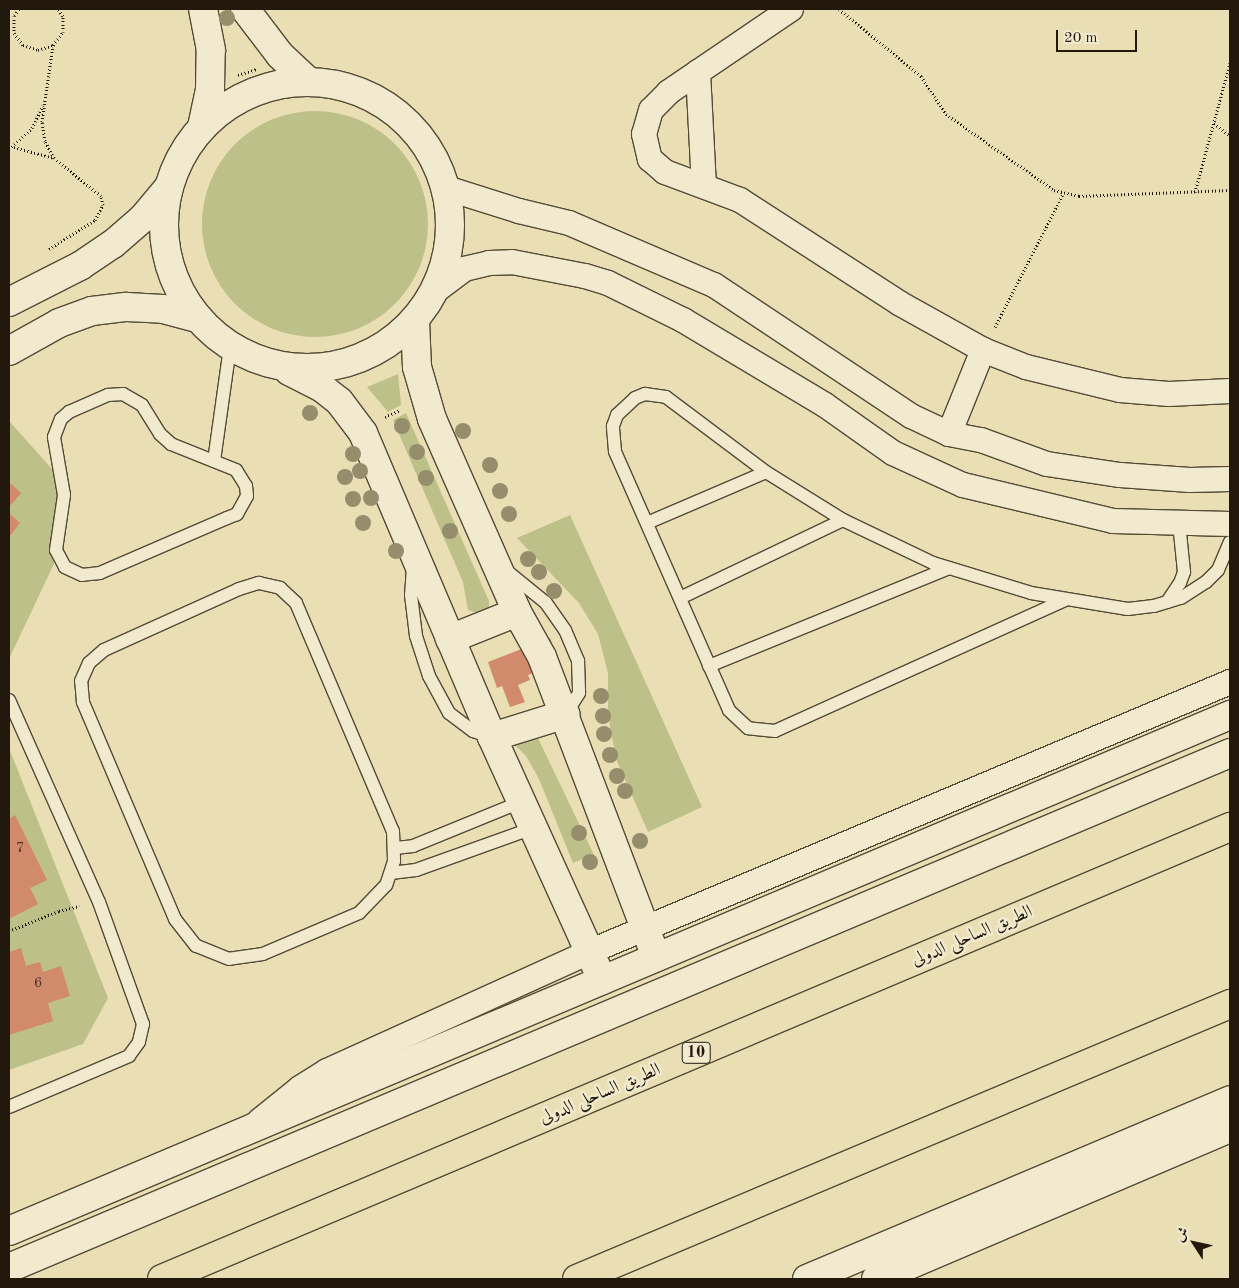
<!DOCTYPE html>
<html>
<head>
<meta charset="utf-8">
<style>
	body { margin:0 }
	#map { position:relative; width:1239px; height:1288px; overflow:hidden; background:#eadfb4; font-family:"Old Standard TT",Amiri,serif }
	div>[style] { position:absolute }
	.green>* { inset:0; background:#bdc088 }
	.round { border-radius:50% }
	.building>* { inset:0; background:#d18a6b }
	.path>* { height:3px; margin-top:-1.5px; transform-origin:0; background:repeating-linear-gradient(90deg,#22180c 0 1px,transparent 0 3.5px) }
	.roads { filter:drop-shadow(1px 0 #544a36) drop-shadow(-1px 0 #544a36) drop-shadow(0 1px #544a36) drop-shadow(0 -1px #544a36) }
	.service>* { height:12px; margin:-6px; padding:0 6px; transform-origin:6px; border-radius:6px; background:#f1eace }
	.minor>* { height:24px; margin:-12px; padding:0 12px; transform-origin:12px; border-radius:12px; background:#f1eace }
	.tertiary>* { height:28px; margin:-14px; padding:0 14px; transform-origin:14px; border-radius:14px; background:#f1eace }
	.tertiary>.ring { margin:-14px; padding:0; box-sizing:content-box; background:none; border:28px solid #f1eace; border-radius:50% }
	.secondary>* { height:28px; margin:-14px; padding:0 14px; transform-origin:14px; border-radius:14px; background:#f1eace }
	.trunk>* { height:28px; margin:-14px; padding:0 14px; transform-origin:14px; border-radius:14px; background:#eadfb4 }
	.trees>* { width:16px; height:16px; margin:-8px; border-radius:50%; background:#958d6c }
	span { translate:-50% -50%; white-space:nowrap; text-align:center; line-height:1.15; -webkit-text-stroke:5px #f1eace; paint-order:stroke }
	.number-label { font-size:15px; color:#4e3424 }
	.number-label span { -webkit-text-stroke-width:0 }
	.shield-label span { padding:1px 4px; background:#f1eace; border:1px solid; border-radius:4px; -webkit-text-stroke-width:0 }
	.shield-label { font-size:16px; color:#22180c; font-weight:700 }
	.street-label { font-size:18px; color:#22180c }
	.frame { position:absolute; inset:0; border:10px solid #22180c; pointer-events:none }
	.north { position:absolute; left:1169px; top:1218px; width:50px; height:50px; -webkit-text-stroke:4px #f1eace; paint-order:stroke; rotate:305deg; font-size:14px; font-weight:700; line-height:20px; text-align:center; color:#22180c }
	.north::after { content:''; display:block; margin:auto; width:18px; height:22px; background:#22180c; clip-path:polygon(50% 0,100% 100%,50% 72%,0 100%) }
	.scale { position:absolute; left:1056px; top:30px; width:81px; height:22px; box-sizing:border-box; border:2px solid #22180c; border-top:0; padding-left:6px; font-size:15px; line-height:18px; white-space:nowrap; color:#22180c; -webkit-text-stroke:4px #f1eace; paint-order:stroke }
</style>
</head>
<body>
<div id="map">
	<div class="green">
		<i class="round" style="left:202px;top:111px;width:226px;height:226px"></i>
		<i style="clip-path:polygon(398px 374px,401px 405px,388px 412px,367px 387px)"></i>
		<i style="clip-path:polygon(406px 413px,489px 601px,489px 607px,480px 614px,468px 610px,463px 582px,393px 420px)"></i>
		<i style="clip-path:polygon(9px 421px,62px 480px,60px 551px,9px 659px)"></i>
		<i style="clip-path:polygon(570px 515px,702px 807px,648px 832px,616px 759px,608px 715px,608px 673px,598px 634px,579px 603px,517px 538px)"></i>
		<i style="clip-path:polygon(536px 734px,594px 855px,573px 863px,539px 779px,526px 756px,513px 743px)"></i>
		<i style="clip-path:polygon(9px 748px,108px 998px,83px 1044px,9px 1070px)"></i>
	</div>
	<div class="building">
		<i style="clip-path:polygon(9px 482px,21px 493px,9px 507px)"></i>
		<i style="clip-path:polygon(9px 513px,20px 523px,9px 537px)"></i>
		<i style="clip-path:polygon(550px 638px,559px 663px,528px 675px,530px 680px,518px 685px,525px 702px,510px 707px,502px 686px,497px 688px,488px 662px)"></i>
		<i style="clip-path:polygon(15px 815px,47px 880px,30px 888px,38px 904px,9px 919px,9px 819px)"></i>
		<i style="clip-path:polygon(21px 948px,26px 966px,40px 962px,43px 972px,61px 966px,70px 996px,48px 1003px,53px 1021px,9px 1035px,9px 952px)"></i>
	</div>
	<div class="path">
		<i style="left:9px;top:9px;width:1px"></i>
		<i style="left:19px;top:9px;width:9px;rotate:126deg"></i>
		<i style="left:14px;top:16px;width:17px;rotate:90deg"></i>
		<i style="left:14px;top:33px;width:15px;rotate:53deg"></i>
		<i style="left:23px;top:45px;width:16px;rotate:18deg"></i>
		<i style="left:38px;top:50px;width:16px;rotate:-18deg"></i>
		<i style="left:53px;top:45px;width:16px;rotate:-52deg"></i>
		<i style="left:63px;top:32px;width:16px;rotate:-90deg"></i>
		<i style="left:63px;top:16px;width:9px;rotate:-126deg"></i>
		<i style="left:839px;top:9px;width:106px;rotate:39.3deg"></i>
		<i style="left:921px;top:76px;width:45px;rotate:56.7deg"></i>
		<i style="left:946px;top:114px;width:132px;rotate:35.1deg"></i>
		<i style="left:1054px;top:190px;width:26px;rotate:13deg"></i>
		<i style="left:1079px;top:196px;width:151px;rotate:-2.3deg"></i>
		<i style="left:238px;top:75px;width:19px;rotate:-18deg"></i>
		<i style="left:1214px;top:123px;width:21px;rotate:39deg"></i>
		<i style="left:14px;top:147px;width:41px;rotate:15.4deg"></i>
		<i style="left:9px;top:149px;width:31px;rotate:-42deg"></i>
		<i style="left:32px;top:128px;width:25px;rotate:-64deg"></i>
		<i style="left:1195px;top:192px;width:134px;rotate:-74.8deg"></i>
		<i style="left:49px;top:249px;width:54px;rotate:-32.2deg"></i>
		<i style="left:95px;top:220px;width:17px;rotate:-62deg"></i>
		<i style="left:103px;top:205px;width:9px;rotate:-103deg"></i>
		<i style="left:101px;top:196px;width:60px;rotate:-141deg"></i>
		<i style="left:54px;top:158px;width:19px;rotate:-118deg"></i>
		<i style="left:45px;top:141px;width:19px;rotate:-99deg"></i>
		<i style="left:42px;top:122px;width:78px;rotate:-81.9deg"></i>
		<i style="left:995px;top:327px;width:149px;rotate:-62.9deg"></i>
		<i style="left:385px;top:417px;width:17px;rotate:-25deg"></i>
		<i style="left:9px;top:931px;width:54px;rotate:-21.8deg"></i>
		<i style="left:59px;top:911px;width:21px;rotate:-14deg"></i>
	</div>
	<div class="roads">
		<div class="service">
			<i style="left:123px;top:394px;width:22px;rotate:30deg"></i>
			<i style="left:142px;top:405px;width:34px;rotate:58deg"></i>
			<i style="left:160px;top:434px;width:15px;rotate:42deg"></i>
			<i style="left:171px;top:444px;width:70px;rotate:21.8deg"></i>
			<i style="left:236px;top:470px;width:19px;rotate:58deg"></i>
			<i style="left:246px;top:486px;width:10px;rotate:84deg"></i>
			<i style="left:247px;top:496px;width:21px;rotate:119deg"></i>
			<i style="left:237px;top:514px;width:11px;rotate:158deg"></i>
			<i style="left:227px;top:518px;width:138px;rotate:156.6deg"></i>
			<i style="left:100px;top:573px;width:18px;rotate:174deg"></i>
			<i style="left:82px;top:575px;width:19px;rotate:-155deg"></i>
			<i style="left:65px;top:567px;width:19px;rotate:-118deg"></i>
			<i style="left:56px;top:550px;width:56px;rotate:-81.7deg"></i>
			<i style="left:64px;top:495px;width:59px;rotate:-99.8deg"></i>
			<i style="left:54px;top:437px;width:19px;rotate:-69deg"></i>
			<i style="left:61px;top:419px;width:11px;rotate:-41deg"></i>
			<i style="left:69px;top:412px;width:43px;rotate:-23.6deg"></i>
			<i style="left:108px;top:395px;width:15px;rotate:-4deg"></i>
			<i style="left:214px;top:461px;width:115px;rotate:-82deg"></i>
			<i style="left:647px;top:523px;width:129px;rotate:-23.2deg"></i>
			<i style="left:413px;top:567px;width:28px;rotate:94deg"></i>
			<i style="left:411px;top:595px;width:41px;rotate:83deg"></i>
			<i style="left:416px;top:636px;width:42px;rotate:72deg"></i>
			<i style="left:429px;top:676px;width:42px;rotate:61.6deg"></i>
			<i style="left:449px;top:713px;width:30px;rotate:37deg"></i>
			<i style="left:473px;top:731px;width:19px;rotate:18deg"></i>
			<i style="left:503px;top:568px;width:55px;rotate:39.1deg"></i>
			<i style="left:546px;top:603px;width:33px;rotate:55deg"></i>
			<i style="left:565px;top:630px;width:34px;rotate:67deg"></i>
			<i style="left:578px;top:661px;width:32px;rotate:88deg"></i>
			<i style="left:579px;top:693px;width:25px;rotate:122deg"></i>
			<i style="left:259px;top:583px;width:22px;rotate:13deg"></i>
			<i style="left:280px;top:588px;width:22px;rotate:43deg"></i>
			<i style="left:296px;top:603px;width:248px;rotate:67deg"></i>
			<i style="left:393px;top:831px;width:30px;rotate:88deg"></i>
			<i style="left:394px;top:861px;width:25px;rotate:108deg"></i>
			<i style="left:386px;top:885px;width:39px;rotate:134deg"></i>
			<i style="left:359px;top:913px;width:104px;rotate:156.9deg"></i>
			<i style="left:263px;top:954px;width:34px;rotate:172deg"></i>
			<i style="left:229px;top:959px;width:35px;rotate:-158deg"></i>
			<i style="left:196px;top:946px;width:34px;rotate:-128deg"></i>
			<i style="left:175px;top:919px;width:236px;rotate:-113deg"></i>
			<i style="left:83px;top:702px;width:21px;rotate:-95deg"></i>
			<i style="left:81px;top:681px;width:20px;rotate:-66deg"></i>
			<i style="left:89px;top:663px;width:20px;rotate:-41deg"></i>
			<i style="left:104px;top:650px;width:148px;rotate:-24.3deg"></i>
			<i style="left:239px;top:589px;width:21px;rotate:-17deg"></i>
			<i style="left:680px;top:598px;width:181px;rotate:-25.6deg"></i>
			<i style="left:1065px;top:600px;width:318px;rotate:155.7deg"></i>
			<i style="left:775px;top:731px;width:27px;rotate:-174deg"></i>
			<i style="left:748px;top:728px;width:26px;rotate:-137deg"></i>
			<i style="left:729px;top:710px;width:283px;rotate:-113.8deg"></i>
			<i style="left:615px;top:451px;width:25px;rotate:-95deg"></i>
			<i style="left:613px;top:426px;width:12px;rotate:-70deg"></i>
			<i style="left:617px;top:415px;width:25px;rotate:-43deg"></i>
			<i style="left:635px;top:398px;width:11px;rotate:-22deg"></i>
			<i style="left:645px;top:394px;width:21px;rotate:8deg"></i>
			<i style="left:666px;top:397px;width:125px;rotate:36.9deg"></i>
			<i style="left:766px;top:472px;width:91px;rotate:31.9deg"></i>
			<i style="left:843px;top:520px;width:100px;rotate:25.5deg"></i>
			<i style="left:933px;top:563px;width:102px;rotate:17deg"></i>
			<i style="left:1031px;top:593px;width:98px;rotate:9.4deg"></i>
			<i style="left:1128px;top:609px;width:26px;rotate:-7deg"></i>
			<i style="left:1154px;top:606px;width:28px;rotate:-17deg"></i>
			<i style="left:1181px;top:598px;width:30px;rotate:-33deg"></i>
			<i style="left:1206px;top:582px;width:17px;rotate:-45deg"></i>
			<i style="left:1218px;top:570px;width:30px;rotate:-67deg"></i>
			<i style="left:1167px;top:602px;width:23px;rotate:-56deg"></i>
			<i style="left:1180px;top:583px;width:12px;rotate:-70deg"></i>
			<i style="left:1184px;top:572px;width:49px;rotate:-95.8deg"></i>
			<i style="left:709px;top:666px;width:259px;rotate:-22.2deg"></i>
			<i style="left:9px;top:700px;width:221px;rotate:66deg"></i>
			<i style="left:99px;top:902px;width:130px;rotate:70.2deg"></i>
			<i style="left:143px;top:1024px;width:18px;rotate:103deg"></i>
			<i style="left:139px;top:1042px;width:17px;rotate:126deg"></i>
			<i style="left:129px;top:1056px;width:130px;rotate:157deg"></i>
			<i style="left:395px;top:848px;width:18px;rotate:-6deg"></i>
			<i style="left:413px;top:846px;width:117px;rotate:-22.2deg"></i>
			<i style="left:391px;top:873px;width:25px;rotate:-7deg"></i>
			<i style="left:416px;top:870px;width:124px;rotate:-19.7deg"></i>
		</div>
		<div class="minor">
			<i style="left:791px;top:9px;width:148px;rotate:145.8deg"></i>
			<i style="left:669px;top:92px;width:25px;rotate:135deg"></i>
			<i style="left:651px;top:110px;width:25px;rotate:106deg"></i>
			<i style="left:644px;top:134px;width:26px;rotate:77deg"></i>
			<i style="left:650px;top:159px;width:20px;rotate:41deg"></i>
			<i style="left:665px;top:172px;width:80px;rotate:20.5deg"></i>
			<i style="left:740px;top:200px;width:189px;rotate:32.9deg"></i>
			<i style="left:899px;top:303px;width:96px;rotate:29.2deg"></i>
			<i style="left:983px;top:350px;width:46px;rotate:21.6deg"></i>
			<i style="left:1026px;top:367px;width:97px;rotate:13.7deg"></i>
			<i style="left:1120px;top:390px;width:49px;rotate:4.7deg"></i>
			<i style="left:1169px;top:394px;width:61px;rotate:-2.8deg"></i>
			<i style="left:698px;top:72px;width:113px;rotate:87deg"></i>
			<i style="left:446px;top:188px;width:77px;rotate:17.5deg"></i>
			<i style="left:519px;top:211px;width:51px;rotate:13.5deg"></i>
			<i style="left:569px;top:223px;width:158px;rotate:23.2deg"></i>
			<i style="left:714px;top:285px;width:237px;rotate:33.6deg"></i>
			<i style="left:911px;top:416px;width:42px;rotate:25.3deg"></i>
			<i style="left:949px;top:434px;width:33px;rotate:11deg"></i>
			<i style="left:981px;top:440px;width:70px;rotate:20deg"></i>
			<i style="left:1047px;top:464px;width:74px;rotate:8.6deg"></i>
			<i style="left:1120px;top:475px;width:70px;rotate:4.1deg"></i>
			<i style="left:1190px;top:480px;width:40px;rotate:-1.4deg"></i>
			<i style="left:434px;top:292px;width:38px;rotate:-37deg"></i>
			<i style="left:464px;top:269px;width:26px;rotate:-13deg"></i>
			<i style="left:489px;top:263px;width:23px;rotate:-2deg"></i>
			<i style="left:512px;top:262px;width:74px;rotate:10.9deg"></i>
			<i style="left:585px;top:276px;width:24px;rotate:17deg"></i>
			<i style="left:608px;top:283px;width:84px;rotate:26.3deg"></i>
			<i style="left:683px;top:320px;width:165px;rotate:30.9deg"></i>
			<i style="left:825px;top:405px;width:83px;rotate:35.2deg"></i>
			<i style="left:893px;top:453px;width:77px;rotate:24.6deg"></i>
			<i style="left:963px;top:485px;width:154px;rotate:13.5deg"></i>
			<i style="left:1113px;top:521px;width:117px;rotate:1.5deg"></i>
			<i style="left:949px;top:434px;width:91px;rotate:-68deg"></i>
			<i style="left:259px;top:1121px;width:53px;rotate:-38.8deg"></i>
			<i style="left:300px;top:1088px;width:32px;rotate:-32deg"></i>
			<i style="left:327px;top:1071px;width:288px;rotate:-24.4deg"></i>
			<i style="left:589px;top:952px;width:696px;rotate:-22.84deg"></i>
		</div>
		<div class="tertiary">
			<i style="left:245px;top:9px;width:58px;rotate:52.7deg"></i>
			<i style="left:280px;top:55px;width:38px;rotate:43deg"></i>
			<i class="ring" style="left:164px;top:82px;width:258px;height:258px"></i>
			<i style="left:202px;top:127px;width:39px;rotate:-78deg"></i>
			<i style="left:210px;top:89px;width:39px;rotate:-89deg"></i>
			<i style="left:211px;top:50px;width:42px;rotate:-101deg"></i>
			<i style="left:9px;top:302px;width:80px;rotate:-26.9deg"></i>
			<i style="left:80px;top:266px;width:40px;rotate:-34deg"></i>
			<i style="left:113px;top:244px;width:40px;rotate:-41deg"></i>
			<i style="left:143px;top:218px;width:40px;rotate:-50deg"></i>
			<i style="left:415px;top:320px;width:47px;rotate:87.6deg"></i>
			<i style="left:417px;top:367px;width:54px;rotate:73.9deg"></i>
			<i style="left:432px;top:419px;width:211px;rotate:66.2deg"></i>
			<i style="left:517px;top:612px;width:51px;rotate:60.9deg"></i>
			<i style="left:542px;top:657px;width:321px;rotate:69.2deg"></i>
			<i style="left:9px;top:351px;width:57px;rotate:-29.2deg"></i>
			<i style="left:59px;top:323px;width:35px;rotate:-20deg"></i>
			<i style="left:92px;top:311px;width:35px;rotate:-7deg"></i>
			<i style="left:127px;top:307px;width:36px;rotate:3deg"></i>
			<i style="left:163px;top:309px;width:35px;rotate:15deg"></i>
			<i style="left:289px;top:371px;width:36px;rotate:27deg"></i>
			<i style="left:321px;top:387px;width:23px;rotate:38deg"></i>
			<i style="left:339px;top:401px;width:40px;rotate:53deg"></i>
			<i style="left:363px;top:433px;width:330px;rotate:67deg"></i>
			<i style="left:492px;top:737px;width:267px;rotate:65.6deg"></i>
			<i style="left:450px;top:639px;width:72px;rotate:-21.9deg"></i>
			<i style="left:492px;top:737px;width:77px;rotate:-17.3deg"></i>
		</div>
		<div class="secondary">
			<i style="left:9px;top:1231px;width:1326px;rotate:-22.91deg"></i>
			<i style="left:9px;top:1268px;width:1325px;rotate:-22.87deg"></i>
			<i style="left:807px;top:1279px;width:459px;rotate:-22.9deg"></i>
			<i style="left:876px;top:1279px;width:385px;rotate:-23.1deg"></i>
		</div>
		<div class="trunk">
			<i style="left:162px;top:1279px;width:1160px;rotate:-22.94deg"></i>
			<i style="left:577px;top:1279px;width:709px;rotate:-22.84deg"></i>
		</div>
	</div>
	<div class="trees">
		<i style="left:227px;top:18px"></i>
		<i style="left:310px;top:413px"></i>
		<i style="left:402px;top:426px"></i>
		<i style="left:463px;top:431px"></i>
		<i style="left:417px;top:452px"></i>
		<i style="left:353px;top:454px"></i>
		<i style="left:490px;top:465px"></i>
		<i style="left:360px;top:471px"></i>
		<i style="left:345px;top:477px"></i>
		<i style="left:426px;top:478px"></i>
		<i style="left:500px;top:491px"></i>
		<i style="left:371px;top:498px"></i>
		<i style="left:353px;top:499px"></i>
		<i style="left:509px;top:514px"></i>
		<i style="left:363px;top:523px"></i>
		<i style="left:450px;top:531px"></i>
		<i style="left:396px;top:551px"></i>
		<i style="left:528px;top:559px"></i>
		<i style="left:539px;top:572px"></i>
		<i style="left:554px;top:591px"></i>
		<i style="left:601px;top:696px"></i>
		<i style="left:603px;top:716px"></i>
		<i style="left:604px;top:734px"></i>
		<i style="left:610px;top:755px"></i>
		<i style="left:617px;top:776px"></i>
		<i style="left:625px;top:791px"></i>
		<i style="left:579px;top:833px"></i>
		<i style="left:640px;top:841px"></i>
		<i style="left:590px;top:862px"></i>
	</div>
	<div class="number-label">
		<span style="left:20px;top:849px">7</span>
		<span style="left:38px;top:984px">6</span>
	</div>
	<div class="shield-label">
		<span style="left:696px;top:1053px">10</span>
	</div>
	<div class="street-label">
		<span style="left:972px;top:936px;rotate:-23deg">الطريق الساحلى الدولى</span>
		<span style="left:600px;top:1094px;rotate:-23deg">الطريق الساحلى الدولى</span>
	</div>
	<div class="frame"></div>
	<div class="north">ش</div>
	<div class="scale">20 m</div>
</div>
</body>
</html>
